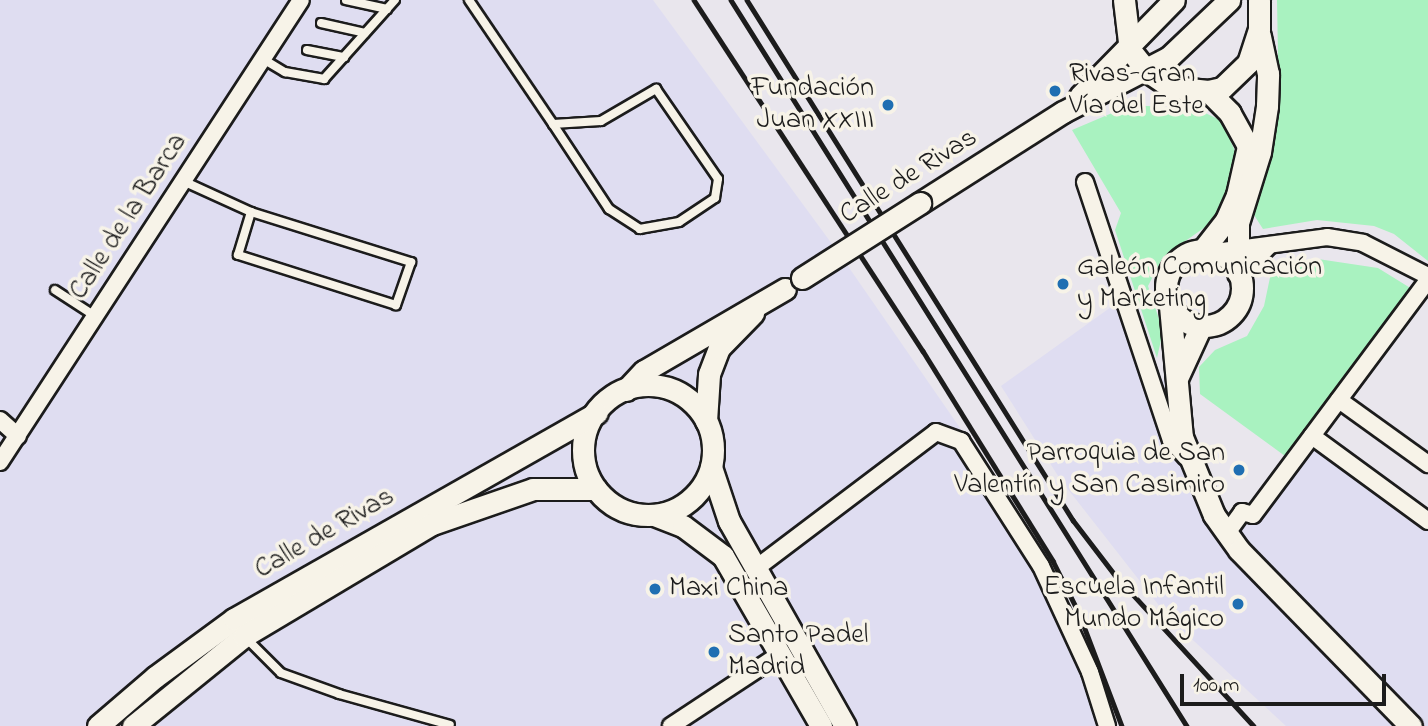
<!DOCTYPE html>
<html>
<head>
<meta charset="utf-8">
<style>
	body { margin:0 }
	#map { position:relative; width:1428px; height:726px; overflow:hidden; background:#e9e6ed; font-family:"Indie Flower",sans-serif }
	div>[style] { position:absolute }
	.built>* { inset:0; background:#dfddf1 }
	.green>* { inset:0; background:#a9f2c0 }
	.roads { filter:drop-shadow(2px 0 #1c1c1c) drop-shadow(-2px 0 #1c1c1c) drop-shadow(0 2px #1c1c1c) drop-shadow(0 -2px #1c1c1c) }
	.lane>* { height:8px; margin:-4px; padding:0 4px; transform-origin:4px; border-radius:4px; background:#f7f3e8 }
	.street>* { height:16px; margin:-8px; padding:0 8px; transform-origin:8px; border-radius:8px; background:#f7f3e8 }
	.secondary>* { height:21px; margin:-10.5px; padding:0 10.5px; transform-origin:10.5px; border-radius:10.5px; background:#f7f3e8 }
	.secondary>.ring { margin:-10.5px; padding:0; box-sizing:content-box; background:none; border:21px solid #f7f3e8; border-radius:50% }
	.rail>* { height:4.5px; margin:-2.25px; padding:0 2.25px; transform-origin:2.25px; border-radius:2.25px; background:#1c1c1c }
	.bridges { filter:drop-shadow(2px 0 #1c1c1c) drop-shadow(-2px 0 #1c1c1c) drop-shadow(0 2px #1c1c1c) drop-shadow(0 -2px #1c1c1c) }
	.secondary-bridge>* { height:21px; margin:-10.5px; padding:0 10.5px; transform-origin:10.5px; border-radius:10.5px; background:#f7f3e8 }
	.dots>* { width:19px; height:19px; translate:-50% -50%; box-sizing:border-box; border:4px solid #f7f3e8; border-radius:50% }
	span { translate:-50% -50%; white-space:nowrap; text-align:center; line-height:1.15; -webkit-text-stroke:7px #f7f3e8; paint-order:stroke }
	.poi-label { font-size:28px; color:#1c1c1c }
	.left { translate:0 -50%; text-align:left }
	.right { translate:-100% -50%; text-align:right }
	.street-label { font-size:28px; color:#1c1c1c }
	.scale { position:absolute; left:1180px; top:674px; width:206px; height:32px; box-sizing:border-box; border:4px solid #1c1c1c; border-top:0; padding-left:9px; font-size:21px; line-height:24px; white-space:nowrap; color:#1c1c1c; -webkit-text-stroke:5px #f7f3e8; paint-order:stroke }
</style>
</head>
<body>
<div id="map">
	<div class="built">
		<i style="clip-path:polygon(0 0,653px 0,843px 259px,967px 438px,1073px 636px,1102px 726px,0 726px)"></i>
		<i style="clip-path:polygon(1125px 297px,1154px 379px,1176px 381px,1178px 404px,1227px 533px,1254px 515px,1312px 436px,1428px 521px,1428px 726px,1286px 726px,1168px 617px,1060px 479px,1001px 386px)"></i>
	</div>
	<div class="green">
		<i style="clip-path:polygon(1277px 0,1428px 0,1428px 261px,1394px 234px,1374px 226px,1317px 220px,1263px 229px,1252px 212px,1269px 165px,1279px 112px)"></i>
		<i style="clip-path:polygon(1131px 105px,1197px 109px,1222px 121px,1237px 156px,1230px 191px,1215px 220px,1163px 257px,1148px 286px,1163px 331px,1157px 358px,1115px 230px,1121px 213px,1072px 130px)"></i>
		<i style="clip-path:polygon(1318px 259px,1378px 268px,1412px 289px,1289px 459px,1200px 394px,1199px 367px,1215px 350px,1247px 336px,1264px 306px,1272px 268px)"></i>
	</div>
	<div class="roads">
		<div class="lane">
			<i style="left:346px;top:0;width:42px;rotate:12.4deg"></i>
			<i style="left:469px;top:0;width:150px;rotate:55.9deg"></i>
			<i style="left:321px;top:23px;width:45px;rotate:12.8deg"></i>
			<i style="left:307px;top:50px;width:38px;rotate:11deg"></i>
			<i style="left:263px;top:59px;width:26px;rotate:31deg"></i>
			<i style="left:285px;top:72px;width:40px;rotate:10deg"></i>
			<i style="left:324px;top:79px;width:106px;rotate:-48.1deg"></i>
			<i style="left:656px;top:89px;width:109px;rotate:55.4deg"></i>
			<i style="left:718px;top:179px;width:19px;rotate:99deg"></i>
			<i style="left:715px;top:198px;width:43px;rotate:146.3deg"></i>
			<i style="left:679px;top:222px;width:40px;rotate:170deg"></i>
			<i style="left:640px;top:229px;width:37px;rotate:-147deg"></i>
			<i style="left:609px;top:209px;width:102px;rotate:-123.4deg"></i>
			<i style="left:553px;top:124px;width:48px;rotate:-3.6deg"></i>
			<i style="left:601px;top:121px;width:64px;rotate:-30.2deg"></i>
			<i style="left:183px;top:181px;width:75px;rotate:24.5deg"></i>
			<i style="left:251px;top:212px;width:168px;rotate:17.4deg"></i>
			<i style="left:411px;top:262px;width:46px;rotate:109.2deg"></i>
			<i style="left:396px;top:305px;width:166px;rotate:-162.4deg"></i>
			<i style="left:238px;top:255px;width:45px;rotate:-73.2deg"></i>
			<i style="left:55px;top:290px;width:48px;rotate:33deg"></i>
			<i style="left:246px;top:638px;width:49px;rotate:45deg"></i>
			<i style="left:281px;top:673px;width:62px;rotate:19.9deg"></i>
			<i style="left:339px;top:694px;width:115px;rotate:15.6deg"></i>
		</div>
		<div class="street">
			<i style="left:1085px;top:182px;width:272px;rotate:71.6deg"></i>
			<i style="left:1171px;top:440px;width:23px;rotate:49deg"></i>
			<i style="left:1215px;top:252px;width:113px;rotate:-7.6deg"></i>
			<i style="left:1327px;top:237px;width:36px;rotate:9deg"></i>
			<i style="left:1363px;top:243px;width:73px;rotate:26.9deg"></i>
			<i style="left:1240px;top:276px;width:42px;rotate:-46deg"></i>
			<i style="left:1339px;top:400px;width:110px;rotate:35.7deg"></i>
			<i style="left:0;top:420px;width:24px;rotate:42deg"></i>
			<i style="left:1312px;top:436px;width:144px;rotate:36.2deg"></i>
			<i style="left:0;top:462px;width:551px;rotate:-56.92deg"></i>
			<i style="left:1227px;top:533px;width:26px;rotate:-54deg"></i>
			<i style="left:1242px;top:512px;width:11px;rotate:15deg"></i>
			<i style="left:1253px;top:515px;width:293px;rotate:-53.3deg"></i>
			<i style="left:755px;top:569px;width:227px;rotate:-37.1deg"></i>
			<i style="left:936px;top:432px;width:27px;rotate:20deg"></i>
			<i style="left:961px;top:441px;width:148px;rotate:57.4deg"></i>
			<i style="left:1041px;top:566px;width:117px;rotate:65.2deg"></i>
			<i style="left:1090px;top:672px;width:57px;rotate:72.5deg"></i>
			<i style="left:671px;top:726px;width:131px;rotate:-33.4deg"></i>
		</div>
		<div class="secondary">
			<i style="left:1124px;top:0;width:50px;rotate:83.2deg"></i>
			<i style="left:1130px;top:50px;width:27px;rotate:51deg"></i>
			<i style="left:1147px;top:71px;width:29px;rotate:34deg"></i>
			<i style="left:1171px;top:87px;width:37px;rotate:6deg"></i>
			<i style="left:1208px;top:91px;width:14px;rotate:-12deg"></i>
			<i style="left:1222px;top:88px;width:36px;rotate:-44deg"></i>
			<i style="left:1248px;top:63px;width:35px;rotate:-72deg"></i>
			<i style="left:1259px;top:30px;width:30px;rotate:-90deg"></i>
			<i style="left:1080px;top:96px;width:134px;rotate:-45.6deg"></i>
			<i style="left:920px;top:203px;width:169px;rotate:-32.5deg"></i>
			<i style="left:1063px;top:112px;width:119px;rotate:-27.4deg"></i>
			<i style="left:1169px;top:57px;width:83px;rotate:-43.5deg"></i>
			<i class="ring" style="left:1166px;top:250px;width:55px;height:55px"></i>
			<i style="left:1202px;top:251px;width:39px;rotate:-52deg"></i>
			<i style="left:1226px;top:220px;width:27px;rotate:-66deg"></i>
			<i style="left:1237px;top:195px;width:50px;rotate:-77.3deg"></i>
			<i style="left:1248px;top:146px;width:38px;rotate:-119deg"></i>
			<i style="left:1230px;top:113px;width:31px;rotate:-135deg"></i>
			<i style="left:1238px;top:273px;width:50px;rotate:-90deg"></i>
			<i style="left:1238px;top:223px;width:74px;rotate:-72.8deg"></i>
			<i style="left:1260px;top:152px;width:47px;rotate:-81.3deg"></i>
			<i style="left:1267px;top:106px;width:32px;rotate:-88deg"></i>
			<i style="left:1268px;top:74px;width:40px;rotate:-102deg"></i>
			<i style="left:1170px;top:306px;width:132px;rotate:84.8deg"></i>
			<i style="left:1182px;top:437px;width:84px;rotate:67.7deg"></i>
			<i style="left:1214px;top:515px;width:43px;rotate:54.5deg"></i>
			<i style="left:1239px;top:550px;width:246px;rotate:45.7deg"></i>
			<i style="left:1178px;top:376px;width:55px;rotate:-65.3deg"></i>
			<i class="ring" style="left:583px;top:385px;width:109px;height:109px"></i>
			<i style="left:626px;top:390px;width:26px;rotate:-47deg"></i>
			<i style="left:644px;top:371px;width:163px;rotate:-30.2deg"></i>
			<i style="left:706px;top:421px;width:47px;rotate:-86.3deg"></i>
			<i style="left:709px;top:374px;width:28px;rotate:-69deg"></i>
			<i style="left:719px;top:348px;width:49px;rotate:-45.8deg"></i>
			<i style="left:711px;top:467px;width:57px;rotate:71.6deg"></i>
			<i style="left:729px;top:521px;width:236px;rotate:60.5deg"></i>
			<i style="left:654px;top:515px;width:31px;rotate:21deg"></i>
			<i style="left:683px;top:526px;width:50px;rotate:36.9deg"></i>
			<i style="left:723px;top:556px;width:196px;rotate:60deg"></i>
			<i style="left:98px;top:726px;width:75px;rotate:-40.7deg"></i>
			<i style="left:155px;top:677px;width:98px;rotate:-36.3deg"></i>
			<i style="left:234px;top:619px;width:417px;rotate:-29.6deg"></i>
			<i style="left:133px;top:726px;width:143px;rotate:-39deg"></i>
			<i style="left:244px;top:636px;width:219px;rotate:-30.8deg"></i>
			<i style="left:432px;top:524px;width:107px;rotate:-19.1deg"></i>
			<i style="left:533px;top:489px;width:63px"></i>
		</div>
	</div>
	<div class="rail">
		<i style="left:694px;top:0;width:419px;rotate:56.9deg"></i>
		<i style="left:923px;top:351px;width:247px;rotate:58.2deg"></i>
		<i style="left:1053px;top:561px;width:58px;rotate:63.4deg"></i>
		<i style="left:1079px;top:613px;width:121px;rotate:69.2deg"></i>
		<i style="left:731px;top:0;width:857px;rotate:57.87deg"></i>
		<i style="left:747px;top:0;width:614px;rotate:57.92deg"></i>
		<i style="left:1073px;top:520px;width:69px;rotate:52.6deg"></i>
		<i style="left:1115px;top:575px;width:205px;rotate:47.4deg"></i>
	</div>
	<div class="bridges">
		<div class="secondary-bridge">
			<i style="left:802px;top:278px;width:140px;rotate:-32.4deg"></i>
		</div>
	</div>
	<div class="dots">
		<i style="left:1055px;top:91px;background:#1f6fb2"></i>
		<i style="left:888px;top:105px;background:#1f6fb2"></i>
		<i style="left:1063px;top:284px;background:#1f6fb2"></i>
		<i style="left:1239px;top:470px;background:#1f6fb2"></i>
		<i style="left:655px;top:589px;background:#1f6fb2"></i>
		<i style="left:1238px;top:604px;background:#1f6fb2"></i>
		<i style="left:714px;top:652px;background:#1f6fb2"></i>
	</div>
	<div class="poi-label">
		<span class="left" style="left:1069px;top:91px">Rivas-Gran<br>Vía del Este</span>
		<span class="right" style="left:874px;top:105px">Fundación<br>Juan XXIII</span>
		<span class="left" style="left:1077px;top:284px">Galeón Comunicación<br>y Marketing</span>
		<span class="right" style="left:1225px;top:470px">Parroquia de San<br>Valentín y San Casimiro</span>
		<span class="right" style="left:1224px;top:604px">Escuela Infantil<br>Mundo Mágico</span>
		<span class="left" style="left:669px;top:589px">Maxi China</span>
		<span class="left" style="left:728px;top:652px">Santo Padel<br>Madrid</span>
	</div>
	<div class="street-label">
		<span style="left:909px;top:177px;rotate:-32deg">Calle de Rivas</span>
		<span style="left:129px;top:217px;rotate:-57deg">Calle de la Barca</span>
		<span style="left:325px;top:534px;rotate:-30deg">Calle de Rivas</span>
	</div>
	<div class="scale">100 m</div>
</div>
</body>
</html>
